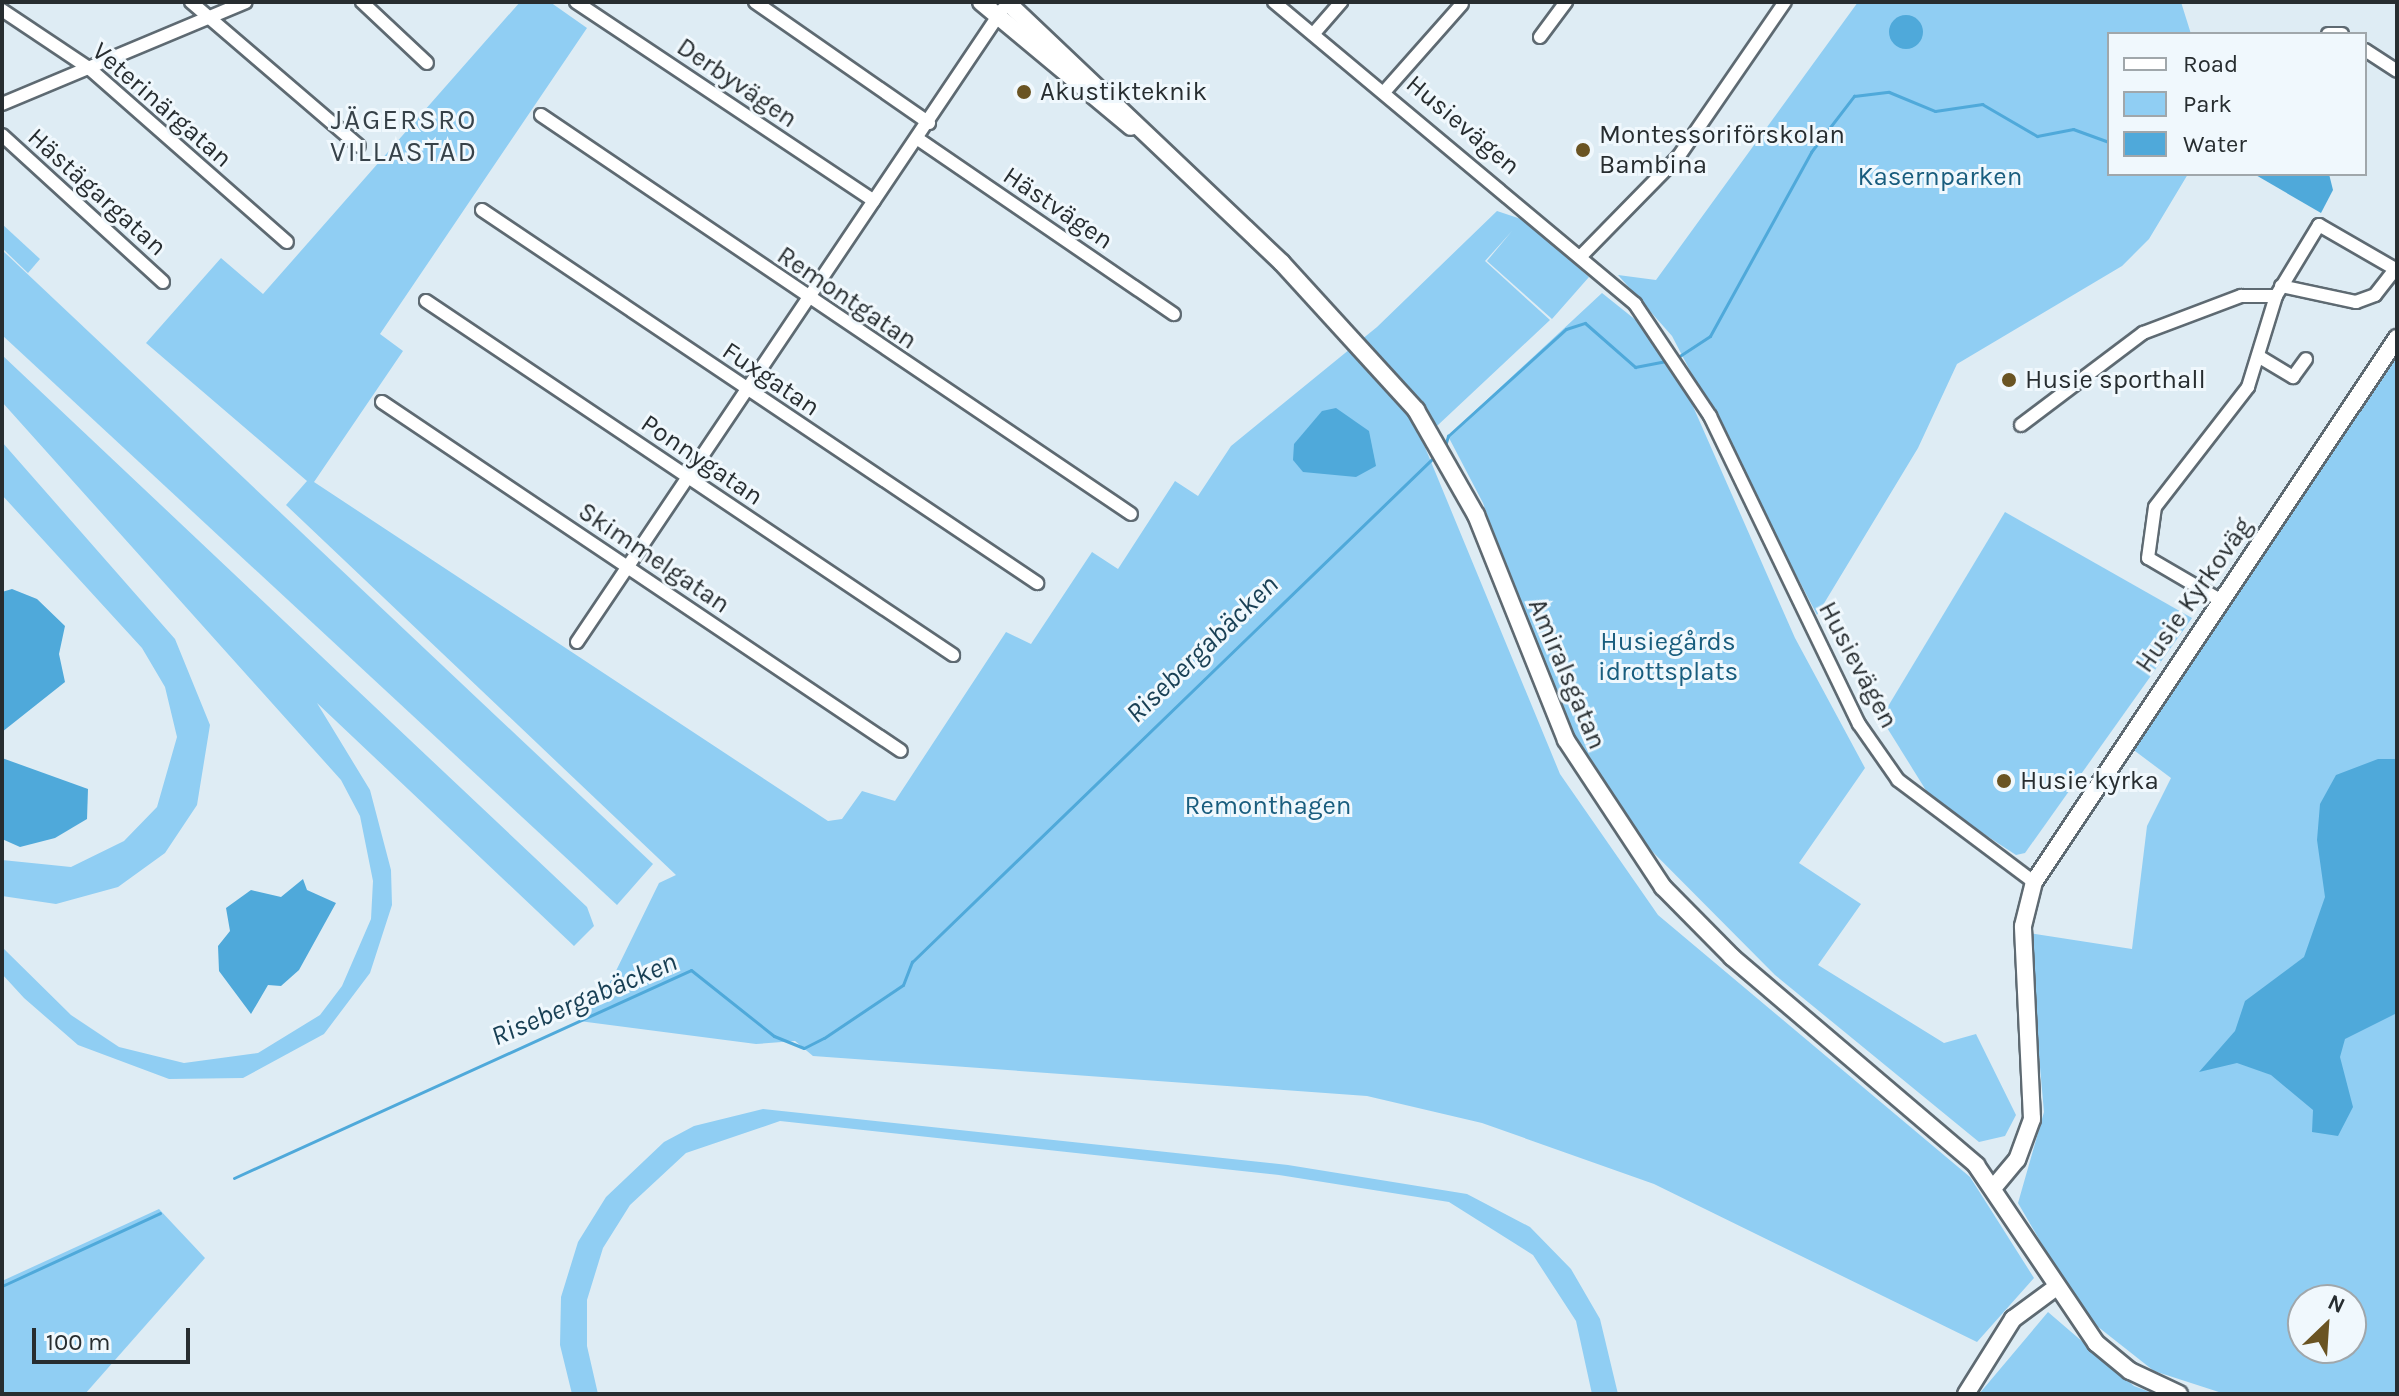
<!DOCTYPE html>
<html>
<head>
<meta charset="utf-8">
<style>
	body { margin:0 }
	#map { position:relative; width:2399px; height:1396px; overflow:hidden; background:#deecf4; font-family:Karla,sans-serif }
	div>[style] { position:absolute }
	.green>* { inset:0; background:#90cef3 }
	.water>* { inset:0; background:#4fa9da }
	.round { border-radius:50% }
	.stream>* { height:3px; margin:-1.5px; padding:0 1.5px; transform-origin:1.5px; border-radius:1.5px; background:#4fa9da }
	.roads { filter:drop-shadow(2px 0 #5e6a72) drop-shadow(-2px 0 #5e6a72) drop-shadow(0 2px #5e6a72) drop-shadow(0 -2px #5e6a72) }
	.minor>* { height:12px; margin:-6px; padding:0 6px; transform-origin:6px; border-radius:6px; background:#fff }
	.tertiary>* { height:16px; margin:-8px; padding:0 8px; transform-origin:8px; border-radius:8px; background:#fff }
	.dots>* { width:22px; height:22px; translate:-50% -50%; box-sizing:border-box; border:4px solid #f0f8fd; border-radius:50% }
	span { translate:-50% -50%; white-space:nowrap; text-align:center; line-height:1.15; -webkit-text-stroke:6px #f0f8fd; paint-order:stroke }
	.street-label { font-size:26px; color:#272d30 }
	.poi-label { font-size:26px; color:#272d30 }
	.left { translate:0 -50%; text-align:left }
	.park-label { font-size:26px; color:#195d7e }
	.neighbourhood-label { font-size:28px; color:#374249; letter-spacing:2px }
	.water-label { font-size:28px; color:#183f54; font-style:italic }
	.frame { position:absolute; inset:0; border:4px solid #272d30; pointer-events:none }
	.legend { position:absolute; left:2107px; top:32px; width:260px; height:144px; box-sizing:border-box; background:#f0f8fd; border:2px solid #a0a7ab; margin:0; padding:10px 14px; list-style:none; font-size:24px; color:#272d30 }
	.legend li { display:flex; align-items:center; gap:16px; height:40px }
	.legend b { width:40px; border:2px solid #a0a7ab }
	.north { position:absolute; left:2287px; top:1284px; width:80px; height:80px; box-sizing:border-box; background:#f0f8fd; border:2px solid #a0a7ab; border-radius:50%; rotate:25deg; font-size:22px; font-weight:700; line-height:32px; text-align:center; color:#272d30 }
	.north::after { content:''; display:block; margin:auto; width:28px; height:36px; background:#6a5423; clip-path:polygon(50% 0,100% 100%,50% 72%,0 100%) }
	.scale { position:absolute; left:32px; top:1328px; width:158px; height:36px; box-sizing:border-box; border:4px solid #272d30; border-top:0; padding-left:10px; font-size:24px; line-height:28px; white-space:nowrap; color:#272d30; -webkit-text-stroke:6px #f0f8fd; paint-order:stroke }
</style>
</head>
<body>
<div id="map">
	<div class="green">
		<i style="clip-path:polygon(520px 2px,550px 2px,587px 28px,380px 334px,403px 351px,314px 482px,828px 821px,842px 819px,862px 791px,895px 801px,1006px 632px,1031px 644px,1092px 552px,1118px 569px,1175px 481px,1198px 496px,1231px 446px,1377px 327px,1497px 211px,1524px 220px,1589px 277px,1552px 319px,1487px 261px,1512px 231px,1485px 261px,1550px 320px,1422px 440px,1560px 774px,1658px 915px,1970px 1177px,2034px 1278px,1977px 1342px,1654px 1184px,1482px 1123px,1367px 1096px,813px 1056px,795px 1041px,756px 1044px,579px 1021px,612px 979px,659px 883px,676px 875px,286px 505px,307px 481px,146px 343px,221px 258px,263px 294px)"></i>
		<i style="clip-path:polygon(1858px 2px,2181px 2px,2191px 34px,2109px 34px,2109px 174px,2188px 174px,2149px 239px,2122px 266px,1957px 364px,1918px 448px,1817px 615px,1672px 336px,1618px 275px,1656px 280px)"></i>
		<i style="clip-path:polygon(2px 224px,40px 259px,28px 273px,2px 248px)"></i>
		<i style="clip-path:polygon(2px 250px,653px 864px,617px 905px,2px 335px)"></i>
		<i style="clip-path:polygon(1602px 293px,1637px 321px,1688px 395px,1795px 638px,1865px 768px,1799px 863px,1861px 904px,1818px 965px,1944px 1043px,1976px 1034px,2016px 1115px,2005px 1136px,1979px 1142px,1775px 975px,1616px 815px,1554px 707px,1483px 503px,1448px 436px)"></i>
		<i style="clip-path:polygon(evenodd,2397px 344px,2397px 1394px,2225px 1394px,2154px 1371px,2083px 1315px,2018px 1203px,2044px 1112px,2028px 933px,2132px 949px,2147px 826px,2171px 778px,2127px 745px,2397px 344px,2303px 1300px,2351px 1300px,2351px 1348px,2303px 1348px,2303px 1300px)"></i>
		<i style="clip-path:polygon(2px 355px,587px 907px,594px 926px,574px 946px,317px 703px,370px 790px,391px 870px,392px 905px,370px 973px,324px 1034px,243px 1078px,169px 1079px,78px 1045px,24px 998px,2px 974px,2px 947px,71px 1015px,119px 1047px,184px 1063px,258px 1053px,320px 1015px,342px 986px,371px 919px,373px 881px,360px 816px,341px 780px,2px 402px)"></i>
		<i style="clip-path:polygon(2px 442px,175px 639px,210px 725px,197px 805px,165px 853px,118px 887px,56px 904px,2px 896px,2px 860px,71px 867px,124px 841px,157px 807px,177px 737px,165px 687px,142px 648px,2px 495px)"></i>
		<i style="clip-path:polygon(2005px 512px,2192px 618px,2025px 853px,2016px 855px,1932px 800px,1881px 718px)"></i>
		<i style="clip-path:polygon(763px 1109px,1288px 1165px,1467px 1194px,1530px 1227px,1571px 1269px,1600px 1319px,1618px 1394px,1592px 1394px,1576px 1321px,1533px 1255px,1449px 1202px,1279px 1175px,780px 1121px,686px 1153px,630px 1205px,603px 1248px,587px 1300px,587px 1346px,598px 1394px,572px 1394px,560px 1345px,561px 1297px,578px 1242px,606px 1197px,664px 1142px,694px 1126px)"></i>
		<i style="clip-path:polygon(159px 1209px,205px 1258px,85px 1394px,2px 1394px,2px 1281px)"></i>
		<i style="clip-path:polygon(2048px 1312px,2134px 1386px,2155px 1394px,1979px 1394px)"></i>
	</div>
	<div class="water">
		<i class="round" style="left:1889px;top:15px;width:34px;height:34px"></i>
		<i style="clip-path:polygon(2254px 174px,2329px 174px,2333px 190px,2321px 213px)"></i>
		<i style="clip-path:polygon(1336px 408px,1369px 431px,1376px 466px,1356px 477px,1303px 472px,1293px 460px,1294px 444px,1322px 411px)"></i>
		<i style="clip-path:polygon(12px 589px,37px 599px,65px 626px,59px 654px,65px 682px,2px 732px,2px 592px)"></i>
		<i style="clip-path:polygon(2px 758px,88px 789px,87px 819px,55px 838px,20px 847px,2px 839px)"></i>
		<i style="clip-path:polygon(2378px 759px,2397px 759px,2397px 1013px,2345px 1039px,2340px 1057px,2353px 1107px,2338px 1136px,2312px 1132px,2313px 1110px,2271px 1075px,2237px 1063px,2199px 1072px,2235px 1031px,2245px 1001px,2304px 957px,2325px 897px,2317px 840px,2320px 804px,2336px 775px)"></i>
		<i style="clip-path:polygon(303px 879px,307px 890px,336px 903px,299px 970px,281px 986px,268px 985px,251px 1014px,219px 971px,218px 946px,230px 931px,226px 908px,251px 890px,281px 897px)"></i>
	</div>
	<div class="stream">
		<i style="left:1675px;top:359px;width:42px;rotate:-33.3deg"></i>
		<i style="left:1710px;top:336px;width:210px;rotate:-61.2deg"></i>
		<i style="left:1811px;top:152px;width:71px;rotate:-52.5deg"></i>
		<i style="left:1854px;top:96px;width:35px;rotate:-7deg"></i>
		<i style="left:1889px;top:92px;width:50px;rotate:22.4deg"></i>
		<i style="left:1935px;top:111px;width:48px;rotate:-8.5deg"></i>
		<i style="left:1982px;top:104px;width:64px;rotate:30.2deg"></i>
		<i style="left:2037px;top:136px;width:37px;rotate:-11deg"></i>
		<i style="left:2073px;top:129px;width:38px;rotate:20deg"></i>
		<i style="left:1444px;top:449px;width:14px;rotate:-73deg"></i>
		<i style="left:1448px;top:436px;width:159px;rotate:-42.2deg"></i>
		<i style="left:1566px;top:329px;width:20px;rotate:-18deg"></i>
		<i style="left:1585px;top:323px;width:67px;rotate:41.3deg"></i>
		<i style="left:1635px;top:367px;width:33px;rotate:-11deg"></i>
		<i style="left:234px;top:1178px;width:502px;rotate:-24.47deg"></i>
		<i style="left:691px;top:970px;width:106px;rotate:38.5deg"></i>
		<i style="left:774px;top:1036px;width:32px;rotate:22deg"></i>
		<i style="left:804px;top:1048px;width:22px;rotate:-27deg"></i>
		<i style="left:824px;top:1038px;width:95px;rotate:-33.9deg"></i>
		<i style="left:903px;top:985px;width:25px;rotate:-69deg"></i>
		<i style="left:912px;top:962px;width:728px;rotate:-44.05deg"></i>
		<i style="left:2px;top:1286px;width:174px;rotate:-24.8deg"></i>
	</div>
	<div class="roads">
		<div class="minor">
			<i style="left:191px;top:2px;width:221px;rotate:40.6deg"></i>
			<i style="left:362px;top:2px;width:89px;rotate:43.2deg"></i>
			<i style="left:576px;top:2px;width:358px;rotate:33.7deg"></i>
			<i style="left:755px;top:2px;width:212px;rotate:34.8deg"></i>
			<i style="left:1274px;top:2px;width:471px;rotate:39.9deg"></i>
			<i style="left:1635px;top:304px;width:135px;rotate:56.2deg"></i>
			<i style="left:1710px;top:416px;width:342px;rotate:64.2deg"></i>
			<i style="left:1859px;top:724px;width:68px;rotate:55.1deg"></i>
			<i style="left:1898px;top:780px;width:170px;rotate:36.9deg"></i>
			<i style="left:2px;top:10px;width:106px;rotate:33.8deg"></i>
			<i style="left:90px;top:69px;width:262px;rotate:41.3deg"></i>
			<i style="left:1315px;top:32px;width:40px;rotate:-49deg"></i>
			<i style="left:2328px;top:34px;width:14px"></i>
			<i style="left:1540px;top:37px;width:44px;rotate:-53.4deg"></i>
			<i style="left:2365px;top:50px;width:38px;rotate:33deg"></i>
			<i style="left:1385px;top:91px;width:116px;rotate:-48.5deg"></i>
			<i style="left:2px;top:104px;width:264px;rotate:-22.7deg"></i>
			<i style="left:541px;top:115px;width:712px;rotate:34.07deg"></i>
			<i style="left:2px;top:135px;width:218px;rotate:42.4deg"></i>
			<i style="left:918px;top:139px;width:310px;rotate:34.4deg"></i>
			<i style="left:482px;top:210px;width:669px;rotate:33.9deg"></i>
			<i style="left:1582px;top:255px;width:139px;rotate:-45.6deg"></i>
			<i style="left:1679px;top:156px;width:187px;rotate:-55.5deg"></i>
			<i style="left:2281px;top:286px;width:77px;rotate:12deg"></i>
			<i style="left:2356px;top:302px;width:20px;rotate:-20deg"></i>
			<i style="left:2375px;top:295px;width:33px;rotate:-52deg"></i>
			<i style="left:426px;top:301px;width:635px;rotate:33.89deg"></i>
			<i style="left:2258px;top:356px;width:41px;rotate:31deg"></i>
			<i style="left:2293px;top:377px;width:22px;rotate:-54deg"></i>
			<i style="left:382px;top:402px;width:625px;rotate:33.92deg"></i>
			<i style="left:2021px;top:425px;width:153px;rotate:-37deg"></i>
			<i style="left:2143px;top:333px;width:105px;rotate:-20.7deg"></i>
			<i style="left:2241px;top:296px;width:35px"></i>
			<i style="left:2220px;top:600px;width:83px;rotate:-149.7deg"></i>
			<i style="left:2148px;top:558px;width:51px;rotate:-82.2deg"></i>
			<i style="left:2155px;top:507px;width:152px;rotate:-52.2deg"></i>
			<i style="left:2248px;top:387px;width:95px;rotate:-72.9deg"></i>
			<i style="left:2276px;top:296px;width:83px;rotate:-58.8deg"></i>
			<i style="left:2319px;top:225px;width:90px;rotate:30deg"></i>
			<i style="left:577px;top:642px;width:762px;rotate:-56.08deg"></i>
		</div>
		<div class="tertiary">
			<i style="left:981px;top:2px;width:195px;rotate:39.8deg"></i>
			<i style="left:1007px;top:2px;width:379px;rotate:43.5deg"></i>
			<i style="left:1282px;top:263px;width:199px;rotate:47.6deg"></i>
			<i style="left:1416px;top:410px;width:121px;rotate:60.3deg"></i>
			<i style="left:1476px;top:515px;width:242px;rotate:68.2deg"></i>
			<i style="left:1566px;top:740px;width:176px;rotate:56.6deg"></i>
			<i style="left:1663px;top:887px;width:98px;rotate:45.4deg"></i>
			<i style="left:1732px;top:957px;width:321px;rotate:40.4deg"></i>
			<i style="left:1976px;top:1165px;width:215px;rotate:56deg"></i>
			<i style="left:2096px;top:1343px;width:44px;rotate:39.5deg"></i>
			<i style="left:2130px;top:1371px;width:54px;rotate:25.1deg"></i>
			<i style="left:1994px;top:1187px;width:35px;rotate:-50deg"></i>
			<i style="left:2017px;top:1160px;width:44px;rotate:-69.9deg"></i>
			<i style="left:2032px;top:1119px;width:193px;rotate:-92.7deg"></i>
			<i style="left:2023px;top:926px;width:45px;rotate:-76deg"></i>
			<i style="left:2034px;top:882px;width:654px;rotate:-56.29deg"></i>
			<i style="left:1966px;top:1394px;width:89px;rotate:-57.9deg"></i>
			<i style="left:2013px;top:1319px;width:52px;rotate:-36.4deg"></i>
		</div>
	</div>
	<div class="dots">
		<i style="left:1024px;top:92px;background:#6a5423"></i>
		<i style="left:1583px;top:150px;background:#6a5423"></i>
		<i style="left:2009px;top:380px;background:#6a5423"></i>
		<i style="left:2004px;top:781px;background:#6a5423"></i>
	</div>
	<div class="street-label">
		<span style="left:737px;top:83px;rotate:34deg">Derbyvägen</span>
		<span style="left:162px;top:105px;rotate:41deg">Veterinärgatan</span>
		<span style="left:1463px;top:125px;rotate:40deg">Husievägen</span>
		<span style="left:97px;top:192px;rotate:42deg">Hästägargatan</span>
		<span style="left:1058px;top:208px;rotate:34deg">Hästvägen</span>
		<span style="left:847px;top:298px;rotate:34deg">Remontgatan</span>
		<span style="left:771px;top:379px;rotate:34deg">Fuxgatan</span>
		<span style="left:702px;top:460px;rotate:34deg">Ponnygatan</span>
		<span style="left:654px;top:558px;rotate:34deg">Skimmelgatan</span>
		<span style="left:2194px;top:595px;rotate:-55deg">Husie Kyrkoväg</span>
		<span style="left:1858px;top:665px;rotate:62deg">Husievägen</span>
		<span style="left:1567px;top:674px;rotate:67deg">Amiralsgatan</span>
	</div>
	<div class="poi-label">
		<span class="left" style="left:1040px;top:92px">Akustikteknik</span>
		<span class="left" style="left:1599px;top:150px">Montessoriförskolan<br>Bambina</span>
		<span class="left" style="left:2025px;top:380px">Husie sporthall</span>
		<span class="left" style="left:2020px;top:781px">Husie kyrka</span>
	</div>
	<div class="park-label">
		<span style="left:1940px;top:177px">Kasernparken</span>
		<span style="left:1668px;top:657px">Husiegårds<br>idrottsplats</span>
		<span style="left:1268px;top:806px">Remonthagen</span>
	</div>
	<div class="neighbourhood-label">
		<span style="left:404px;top:136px">JÄGERSRO<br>VILLASTAD</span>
	</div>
	<div class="water-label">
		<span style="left:1202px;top:649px;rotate:-44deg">Risebergabäcken</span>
		<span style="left:584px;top:999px;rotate:-23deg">Risebergabäcken</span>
	</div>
	<div class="frame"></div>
	<ul class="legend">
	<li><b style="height:10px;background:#fff"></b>Road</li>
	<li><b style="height:22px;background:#90cef3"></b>Park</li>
	<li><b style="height:22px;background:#4fa9da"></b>Water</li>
	</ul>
	<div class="north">N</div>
	<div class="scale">100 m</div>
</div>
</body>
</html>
